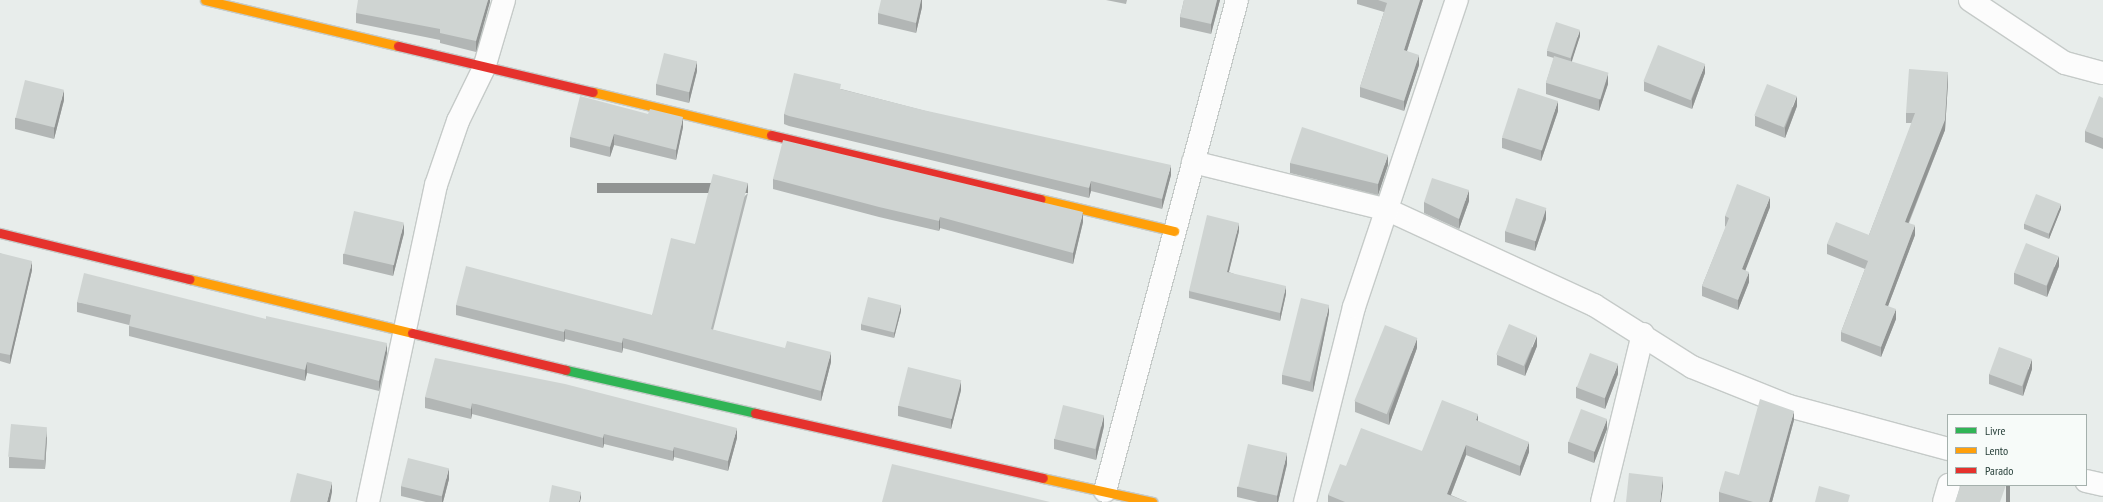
<!DOCTYPE html>
<html>
<head>
<meta charset="utf-8">
<style>
	body { margin:0 }
	#map { position:relative; width:2103px; height:502px; overflow:hidden; background:#e8edeb; font-family:"PT Sans Narrow",sans-serif }
	div>[style] { position:absolute }
	.roads { filter:drop-shadow(1px 0 #c5cac8) drop-shadow(-1px 0 #c5cac8) drop-shadow(0 1px #c5cac8) drop-shadow(0 -1px #c5cac8) }
	.street>* { height:22px; margin:-11px; padding:0 11px; transform-origin:11px; border-radius:11px; background:#fcfcfc }
	.fast>* { height:9px; margin:-4.5px; padding:0 4.5px; transform-origin:4.5px; border-radius:4.5px; background:#30b455 }
	.slow>* { height:9px; margin:-4.5px; padding:0 4.5px; transform-origin:4.5px; border-radius:4.5px; background:#ff9f0a }
	.jam>* { height:9px; margin:-4.5px; padding:0 4.5px; transform-origin:4.5px; border-radius:4.5px; background:#e5322d }
	.wall>* { inset:0; background:#b2b6b5 }
	.shaded-wall>* { inset:0; background:#919493; transform-origin:0 0 }
	.building>* { inset:0; background:#cfd4d2; transform-origin:0 0 }
	span { translate:-50% -50%; white-space:nowrap; text-align:center; line-height:1.15; -webkit-text-stroke:3.5px #f7fbf9; paint-order:stroke }
	.legend { position:absolute; left:1947px; top:414px; width:140px; height:72px; box-sizing:border-box; background:#f7fbf9; border:1px solid #a4b0ac; margin:0; padding:5px 7px; list-style:none; font-size:12px; color:#273f39 }
	.legend li { display:flex; align-items:center; gap:8px; height:20px }
	.legend b { width:20px; border:1px solid #a4b0ac }
</style>
</head>
<body>
<div id="map">
	<div class="roads">
		<div class="street">
			<i style="left:1970px;top:0;width:114px;rotate:33.6deg"></i>
			<i style="left:2065px;top:63px;width:39px;rotate:15deg"></i>
			<i style="left:1193px;top:162px;width:201px;rotate:13.8deg"></i>
			<i style="left:1388px;top:210px;width:227px;rotate:24.8deg"></i>
			<i style="left:1594px;top:305px;width:116px;rotate:32.3deg"></i>
			<i style="left:1692px;top:367px;width:105px;rotate:21.9deg"></i>
			<i style="left:1789px;top:406px;width:165px;rotate:15.1deg"></i>
			<i style="left:2086px;top:481px;width:17px;rotate:13deg"></i>
			<i style="left:1105px;top:491px;width:508px;rotate:-74.95deg"></i>
			<i style="left:368px;top:502px;width:324px;rotate:-77.9deg"></i>
			<i style="left:436px;top:185px;width:68px;rotate:-71deg"></i>
			<i style="left:458px;top:121px;width:59px;rotate:-63.9deg"></i>
			<i style="left:484px;top:68px;width:71px;rotate:-73.6deg"></i>
			<i style="left:1305px;top:502px;width:201px;rotate:-75.9deg"></i>
			<i style="left:1354px;top:307px;width:324px;rotate:-71.5deg"></i>
			<i style="left:1602px;top:502px;width:173px;rotate:-76.3deg"></i>
			<i style="left:1944px;top:502px;width:18px;rotate:-74deg"></i>
		</div>
		<div class="fast">
			<i style="left:566px;top:370px;width:194px;rotate:12.8deg"></i>
		</div>
		<div class="slow">
			<i style="left:205px;top:0;width:198px;rotate:13.4deg"></i>
			<i style="left:593px;top:92px;width:183px;rotate:13.6deg"></i>
			<i style="left:1040px;top:199px;width:138px;rotate:13.4deg"></i>
			<i style="left:189px;top:279px;width:229px;rotate:13.6deg"></i>
			<i style="left:1043px;top:478px;width:112px;rotate:12.4deg"></i>
		</div>
		<div class="jam">
			<i style="left:398px;top:46px;width:200px;rotate:13.3deg"></i>
			<i style="left:771px;top:135px;width:277px;rotate:13.4deg"></i>
			<i style="left:0;top:233px;width:195px;rotate:13.7deg"></i>
			<i style="left:412px;top:333px;width:158px;rotate:13.5deg"></i>
			<i style="left:755px;top:413px;width:295px;rotate:12.7deg"></i>
		</div>
	</div>
	<div class="wall">
		<i style="clip-path:polygon(490px 0,476px 52px,440px 43px,440px 40px,356px 23px,356px 13px)"></i>
		<i style="clip-path:polygon(922px 0,922px 7px,916px 33px,878px 24px,878px 13px)"></i>
		<i style="clip-path:polygon(1106px 0,1127px 0,1126px 4px)"></i>
		<i style="clip-path:polygon(1184px 0,1220px 0,1211px 34px,1180px 27px,1180px 17px)"></i>
		<i style="clip-path:polygon(1357px 0,1423px 0,1407px 51px,1419px 65px,1404px 111px,1360px 97px,1360px 87px,1384px 12px,1357px 4px)"></i>
		<i style="clip-path:polygon(1580px 36px,1571px 62px,1608px 84px,1599px 111px,1546px 94px,1546px 83px,1554px 58px,1547px 56px,1547px 51px)"></i>
		<i style="clip-path:polygon(697px 71px,689px 103px,656px 95px,656px 84px)"></i>
		<i style="clip-path:polygon(1705px 73px,1692px 109px,1644px 91px,1644px 81px)"></i>
		<i style="clip-path:polygon(1948px 82px,1945px 130px,1909px 223px,1915px 235px,1888px 306px,1896px 319px,1881px 357px,1841px 341px,1841px 332px,1865px 269px,1827px 254px,1827px 244px,1869px 235px,1912px 123px,1906px 123px,1906px 113px)"></i>
		<i style="clip-path:polygon(841px 89px,1171px 175px,1162px 209px,1091px 191px,1089px 198px,789px 126px,784px 124px,784px 114px)"></i>
		<i style="clip-path:polygon(2103px 98px,2103px 149px,2085px 142px,2085px 131px)"></i>
		<i style="clip-path:polygon(64px 100px,54px 139px,15px 129px,15px 118px)"></i>
		<i style="clip-path:polygon(1797px 106px,1785px 138px,1755px 126px,1755px 116px)"></i>
		<i style="clip-path:polygon(1558px 111px,1541px 161px,1502px 148px,1502px 138px)"></i>
		<i style="clip-path:polygon(683px 127px,676px 160px,614px 145px,610px 157px,570px 147px,570px 137px)"></i>
		<i style="clip-path:polygon(1290px 163px,1388px 165px,1378px 195px,1290px 173px)"></i>
		<i style="clip-path:polygon(773px 179px,1083px 222px,1073px 264px,940px 228px,939px 231px,879px 217px,773px 189px)"></i>
		<i style="clip-path:polygon(748px 193px,713px 330px,831px 362px,821px 401px,623px 348px,622px 353px,565px 339px,564px 342px,456px 315px,456px 305px,652px 315px,695px 244px)"></i>
		<i style="clip-path:polygon(1469px 201px,1459px 229px,1424px 213px,1424px 202px)"></i>
		<i style="clip-path:polygon(1770px 207px,1745px 270px,1749px 282px,1738px 310px,1702px 296px,1702px 286px,1726px 227px,1725px 226px,1725px 216px)"></i>
		<i style="clip-path:polygon(2061px 209px,2049px 239px,2024px 229px,2024px 224px)"></i>
		<i style="clip-path:polygon(1546px 219px,1535px 251px,1505px 242px,1505px 231px)"></i>
		<i style="clip-path:polygon(1239px 231px,1229px 272px,1286px 294px,1280px 321px,1189px 298px,1189px 291px)"></i>
		<i style="clip-path:polygon(404px 233px,393px 276px,343px 264px,343px 254px)"></i>
		<i style="clip-path:polygon(0 253px,32px 270px,10px 364px,0 361px)"></i>
		<i style="clip-path:polygon(2059px 266px,2047px 297px,2014px 284px,2014px 273px)"></i>
		<i style="clip-path:polygon(77px 302px,387px 353px,379px 391px,307px 373px,305px 381px,129px 336px,129px 325px,77px 312px)"></i>
		<i style="clip-path:polygon(901px 311px,894px 338px,861px 330px,861px 324px)"></i>
		<i style="clip-path:polygon(1329px 313px,1313px 392px,1282px 384px,1282px 375px)"></i>
		<i style="clip-path:polygon(1537px 346px,1525px 376px,1497px 365px,1497px 355px)"></i>
		<i style="clip-path:polygon(1417px 348px,1389px 425px,1355px 412px,1355px 401px)"></i>
		<i style="clip-path:polygon(2032px 369px,2023px 396px,1989px 384px,1989px 374px)"></i>
		<i style="clip-path:polygon(1618px 374px,1605px 409px,1576px 398px,1576px 387px)"></i>
		<i style="clip-path:polygon(961px 390px,951px 429px,898px 416px,898px 406px)"></i>
		<i style="clip-path:polygon(425px 397px,737px 438px,728px 471px,674px 457px,673px 461px,604px 444px,603px 448px,472px 414px,471px 419px,425px 408px)"></i>
		<i style="clip-path:polygon(1794px 420px,1772px 502px,1719px 502px,1719px 492px,1739px 475px)"></i>
		<i style="clip-path:polygon(1478px 421px,1529px 452px,1520px 476px,1466px 455px,1451px 495px,1467px 502px,1328px 502px,1328px 495px,1346px 466px,1422px 451px)"></i>
		<i style="clip-path:polygon(1104px 426px,1096px 460px,1054px 449px,1054px 439px)"></i>
		<i style="clip-path:polygon(1607px 429px,1594px 463px,1568px 453px,1568px 442px)"></i>
		<i style="clip-path:polygon(47px 437px,45px 469px,9px 468px,9px 457px)"></i>
		<i style="clip-path:polygon(1287px 464px,1278px 502px,1258px 502px,1237px 497px,1237px 487px)"></i>
		<i style="clip-path:polygon(449px 479px,443px 502px,426px 502px,401px 496px,401px 486px)"></i>
	</div>
	<div class="shaded-wall">
		<i style="clip-path:polygon(488px 0,490px 0,490px 2px,476px 52px,476px 41px)"></i>
		<i style="clip-path:polygon(921px 0,922px 0,922px 7px,916px 33px,916px 23px)"></i>
		<i style="clip-path:polygon(1217px 0,1220px 0,1211px 34px,1211px 24px)"></i>
		<i style="clip-path:polygon(1420px 0,1423px 0,1404px 60px,1404px 50px)"></i>
		<i style="clip-path:polygon(1580px 30px,1580px 36px,1571px 64px,1571px 58px)"></i>
		<i style="clip-path:polygon(1419px 55px,1419px 65px,1404px 111px,1404px 101px)"></i>
		<i style="clip-path:polygon(697px 61px,697px 71px,689px 103px,689px 92px)"></i>
		<i style="clip-path:polygon(1705px 64px,1705px 73px,1692px 109px,1692px 99px)"></i>
		<i style="clip-path:polygon(1948px 72px,1948px 82px,1945px 130px,1905px 231px,1905px 222px)"></i>
		<i style="clip-path:polygon(1608px 73px,1608px 84px,1599px 111px,1599px 101px)"></i>
		<i style="clip-path:polygon(64px 90px,64px 100px,54px 139px,54px 128px)"></i>
		<i style="clip-path:polygon(1797px 96px,1797px 106px,1785px 138px,1785px 128px)"></i>
		<i style="clip-path:polygon(1558px 101px,1558px 111px,1541px 161px,1541px 151px)"></i>
		<i style="clip-path:polygon(683px 117px,683px 127px,676px 160px,676px 150px)"></i>
		<i style="clip-path:polygon(614px 134px,614px 145px,610px 157px,610px 147px)"></i>
		<i style="clip-path:polygon(1388px 155px,1388px 165px,1378px 195px,1378px 184px)"></i>
		<i style="clip-path:polygon(1171px 165px,1171px 175px,1162px 209px,1162px 199px)"></i>
		<i style="clip-path:polygon(1091px 181px,1091px 191px,1089px 198px,1089px 188px)"></i>
		<i style="left:748px;top:183px;width:10px;height:151px;rotate:90deg"></i>
		<i style="clip-path:polygon(1469px 190px,1469px 201px,1459px 229px,1459px 219px)"></i>
		<i style="clip-path:polygon(1770px 197px,1770px 207px,1742px 279px,1742px 269px)"></i>
		<i style="clip-path:polygon(2061px 204px,2061px 209px,2049px 239px,2049px 233px)"></i>
		<i style="clip-path:polygon(1546px 208px,1546px 219px,1535px 251px,1535px 241px)"></i>
		<i style="clip-path:polygon(1083px 212px,1083px 222px,1073px 264px,1073px 253px)"></i>
		<i style="clip-path:polygon(940px 217px,940px 228px,939px 231px,939px 221px)"></i>
		<i style="clip-path:polygon(404px 223px,404px 233px,393px 276px,393px 266px)"></i>
		<i style="clip-path:polygon(1239px 223px,1239px 231px,1227px 279px,1227px 272px)"></i>
		<i style="clip-path:polygon(1915px 225px,1915px 235px,1885px 314px,1885px 305px)"></i>
		<i style="clip-path:polygon(2059px 256px,2059px 266px,2047px 297px,2047px 286px)"></i>
		<i style="clip-path:polygon(32px 261px,32px 270px,10px 364px,10px 355px)"></i>
		<i style="clip-path:polygon(1749px 272px,1749px 282px,1738px 310px,1738px 300px)"></i>
		<i style="clip-path:polygon(1286px 286px,1286px 294px,1280px 321px,1280px 313px)"></i>
		<i style="clip-path:polygon(901px 305px,901px 311px,894px 338px,894px 333px)"></i>
		<i style="clip-path:polygon(1329px 305px,1329px 313px,1313px 392px,1313px 383px)"></i>
		<i style="clip-path:polygon(1896px 309px,1896px 319px,1881px 357px,1881px 347px)"></i>
		<i style="clip-path:polygon(565px 329px,565px 339px,564px 342px,564px 332px)"></i>
		<i style="clip-path:polygon(1537px 336px,1537px 346px,1525px 376px,1525px 366px)"></i>
		<i style="clip-path:polygon(623px 338px,623px 348px,622px 353px,622px 343px)"></i>
		<i style="clip-path:polygon(1417px 338px,1417px 348px,1389px 425px,1389px 414px)"></i>
		<i style="clip-path:polygon(387px 343px,387px 353px,379px 391px,379px 381px)"></i>
		<i style="clip-path:polygon(831px 352px,831px 362px,821px 401px,821px 391px)"></i>
		<i style="clip-path:polygon(2032px 359px,2032px 369px,2023px 396px,2023px 386px)"></i>
		<i style="clip-path:polygon(307px 362px,307px 373px,305px 381px,305px 370px)"></i>
		<i style="clip-path:polygon(1618px 364px,1618px 374px,1605px 409px,1605px 398px)"></i>
		<i style="clip-path:polygon(961px 380px,961px 390px,951px 429px,951px 419px)"></i>
		<i style="clip-path:polygon(472px 403px,472px 414px,471px 419px,471px 409px)"></i>
		<i style="clip-path:polygon(1794px 411px,1794px 420px,1772px 502px,1769px 502px)"></i>
		<i style="clip-path:polygon(1478px 414px,1478px 424px,1476px 420px)"></i>
		<i style="clip-path:polygon(1104px 415px,1104px 426px,1096px 460px,1096px 449px)"></i>
		<i style="clip-path:polygon(1607px 419px,1607px 429px,1594px 463px,1594px 452px)"></i>
		<i style="clip-path:polygon(47px 427px,47px 437px,45px 469px,45px 459px)"></i>
		<i style="clip-path:polygon(737px 428px,737px 438px,728px 471px,728px 461px)"></i>
		<i style="clip-path:polygon(604px 434px,604px 444px,603px 448px,603px 438px)"></i>
		<i style="clip-path:polygon(1529px 442px,1529px 452px,1520px 476px,1520px 466px)"></i>
		<i style="clip-path:polygon(1466px 445px,1466px 455px,1448px 502px,1447px 494px)"></i>
		<i style="clip-path:polygon(674px 447px,674px 457px,673px 461px,673px 451px)"></i>
		<i style="clip-path:polygon(1287px 453px,1287px 464px,1278px 502px,1277px 502px,1277px 496px)"></i>
		<i style="clip-path:polygon(449px 468px,449px 479px,443px 502px,442px 502px,442px 496px)"></i>
		<i style="clip-path:polygon(1663px 477px,1663px 487px,1661px 502px,1660px 502px)"></i>
		<i style="clip-path:polygon(332px 482px,332px 492px,330px 502px,327px 502px)"></i>
		<i style="left:2006px;top:485px;width:4px;height:18px"></i>
		<i style="clip-path:polygon(581px 492px,581px 498px,580px 502px,579px 502px)"></i>
	</div>
	<div class="building">
		<i style="clip-path:polygon(358px 0,488px 0,476px 41px,440px 33px,440px 29px,356px 13px)"></i>
		<i style="clip-path:polygon(881px 0,921px 0,916px 23px,878px 13px)"></i>
		<i style="clip-path:polygon(1184px 0,1217px 0,1211px 24px,1180px 17px)"></i>
		<i style="clip-path:polygon(1378px 0,1420px 0,1404px 50px,1419px 55px,1404px 101px,1360px 87px,1387px 3px)"></i>
		<i style="left:1556px;top:22px;width:25px;height:30px;rotate:18deg"></i>
		<i style="left:1658px;top:45px;width:51px;height:39px;rotate:22deg"></i>
		<i style="left:664px;top:53px;width:34px;height:32px;rotate:14deg"></i>
		<i style="left:1554px;top:56px;width:57px;height:28px;rotate:17deg"></i>
		<i style="clip-path:polygon(1909px 69px,1948px 72px,1945px 120px,1905px 222px,1915px 225px,1885px 305px,1896px 309px,1881px 347px,1841px 332px,1868px 261px,1827px 244px,1836px 222px,1869px 235px,1915px 113px,1906px 113px)"></i>
		<i style="clip-path:polygon(794px 73px,841px 84px,840px 89px,923px 110px,1171px 165px,1162px 199px,1091px 181px,1089px 188px,789px 116px,784px 114px)"></i>
		<i style="left:25px;top:80px;width:40px;height:39px;rotate:14deg"></i>
		<i style="left:1767px;top:84px;width:32px;height:34px;rotate:22deg"></i>
		<i style="left:1518px;top:88px;width:42px;height:52px;rotate:18deg"></i>
		<i style="clip-path:polygon(580px 96px,648px 114px,650px 109px,683px 117px,676px 150px,614px 134px,610px 147px,570px 137px)"></i>
		<i style="clip-path:polygon(2099px 96px,2103px 98px,2103px 138px,2085px 131px)"></i>
		<i style="clip-path:polygon(1302px 127px,1388px 155px,1378px 184px,1290px 163px)"></i>
		<i style="clip-path:polygon(783px 140px,1083px 212px,1073px 253px,940px 217px,939px 221px,879px 207px,773px 179px)"></i>
		<i style="clip-path:polygon(713px 174px,748px 183px,711px 329px,785px 348px,787px 341px,831px 352px,821px 391px,623px 338px,622px 343px,565px 329px,564px 332px,456px 305px,466px 266px,652px 315px,671px 238px,695px 244px)"></i>
		<i style="clip-path:polygon(1432px 178px,1469px 190px,1459px 219px,1424px 202px)"></i>
		<i style="clip-path:polygon(1737px 184px,1770px 197px,1742px 269px,1749px 272px,1738px 300px,1702px 286px,1729px 218px,1725px 216px)"></i>
		<i style="left:2036px;top:194px;width:27px;height:32px;rotate:22deg"></i>
		<i style="left:1516px;top:198px;width:32px;height:35px;rotate:18deg"></i>
		<i style="left:354px;top:211px;width:51px;height:44px;rotate:13deg"></i>
		<i style="clip-path:polygon(1207px 215px,1239px 223px,1227px 272px,1286px 286px,1280px 313px,1189px 291px)"></i>
		<i style="left:2026px;top:243px;width:35px;height:32px;rotate:22deg"></i>
		<i style="clip-path:polygon(0 253px,32px 261px,10px 355px,0 353px)"></i>
		<i style="clip-path:polygon(84px 273px,266px 319px,266px 316px,387px 343px,379px 381px,307px 362px,305px 370px,129px 326px,131px 315px,77px 302px)"></i>
		<i style="left:868px;top:297px;width:34px;height:28px;rotate:14deg"></i>
		<i style="left:1301px;top:298px;width:29px;height:79px;rotate:14deg"></i>
		<i style="left:1509px;top:324px;width:30px;height:33px;rotate:23deg"></i>
		<i style="left:1385px;top:325px;width:35px;height:82px;rotate:22deg"></i>
		<i style="left:1999px;top:347px;width:35px;height:29px;rotate:20deg"></i>
		<i style="left:1590px;top:353px;width:30px;height:37px;rotate:21deg"></i>
		<i style="clip-path:polygon(435px 358px,565px 384px,737px 428px,728px 461px,674px 447px,673px 451px,604px 434px,603px 438px,472px 403px,471px 409px,425px 397px)"></i>
		<i style="left:908px;top:367px;width:55px;height:40px;rotate:14deg"></i>
		<i style="clip-path:polygon(1760px 399px,1794px 411px,1769px 502px,1753px 502px,1719px 492px,1725px 471px,1739px 475px)"></i>
		<i style="clip-path:polygon(1442px 400px,1478px 414px,1476px 420px,1529px 442px,1520px 466px,1466px 445px,1447px 494px,1467px 502px,1345px 502px,1328px 495px,1340px 464px,1346px 466px,1361px 428px,1422px 451px)"></i>
		<i style="left:1063px;top:405px;width:42px;height:35px;rotate:14deg"></i>
		<i style="left:1581px;top:409px;width:28px;height:35px;rotate:21deg"></i>
		<i style="left:11px;top:424px;width:36px;height:33px;rotate:5deg"></i>
		<i style="left:1248px;top:444px;width:40px;height:44px;rotate:13deg"></i>
		<i style="left:408px;top:458px;width:42px;height:29px;rotate:14deg"></i>
		<i style="clip-path:polygon(892px 464px,1050px 502px,882px 502px)"></i>
		<i style="clip-path:polygon(297px 473px,332px 482px,327px 502px,290px 502px)"></i>
		<i style="clip-path:polygon(1629px 473px,1663px 477px,1660px 502px,1626px 502px)"></i>
		<i style="clip-path:polygon(552px 485px,581px 492px,579px 502px,549px 502px)"></i>
		<i style="clip-path:polygon(1961px 485px,2006px 485px,2000px 502px,1955px 502px)"></i>
		<i style="clip-path:polygon(1819px 486px,1850px 495px,1848px 502px,1815px 502px)"></i>
	</div>
	<ul class="legend">
	<li><b style="height:5px;background:#30b455"></b>Livre</li>
	<li><b style="height:5px;background:#ff9f0a"></b>Lento</li>
	<li><b style="height:5px;background:#e5322d"></b>Parado</li>
	</ul>
</div>
</body>
</html>
